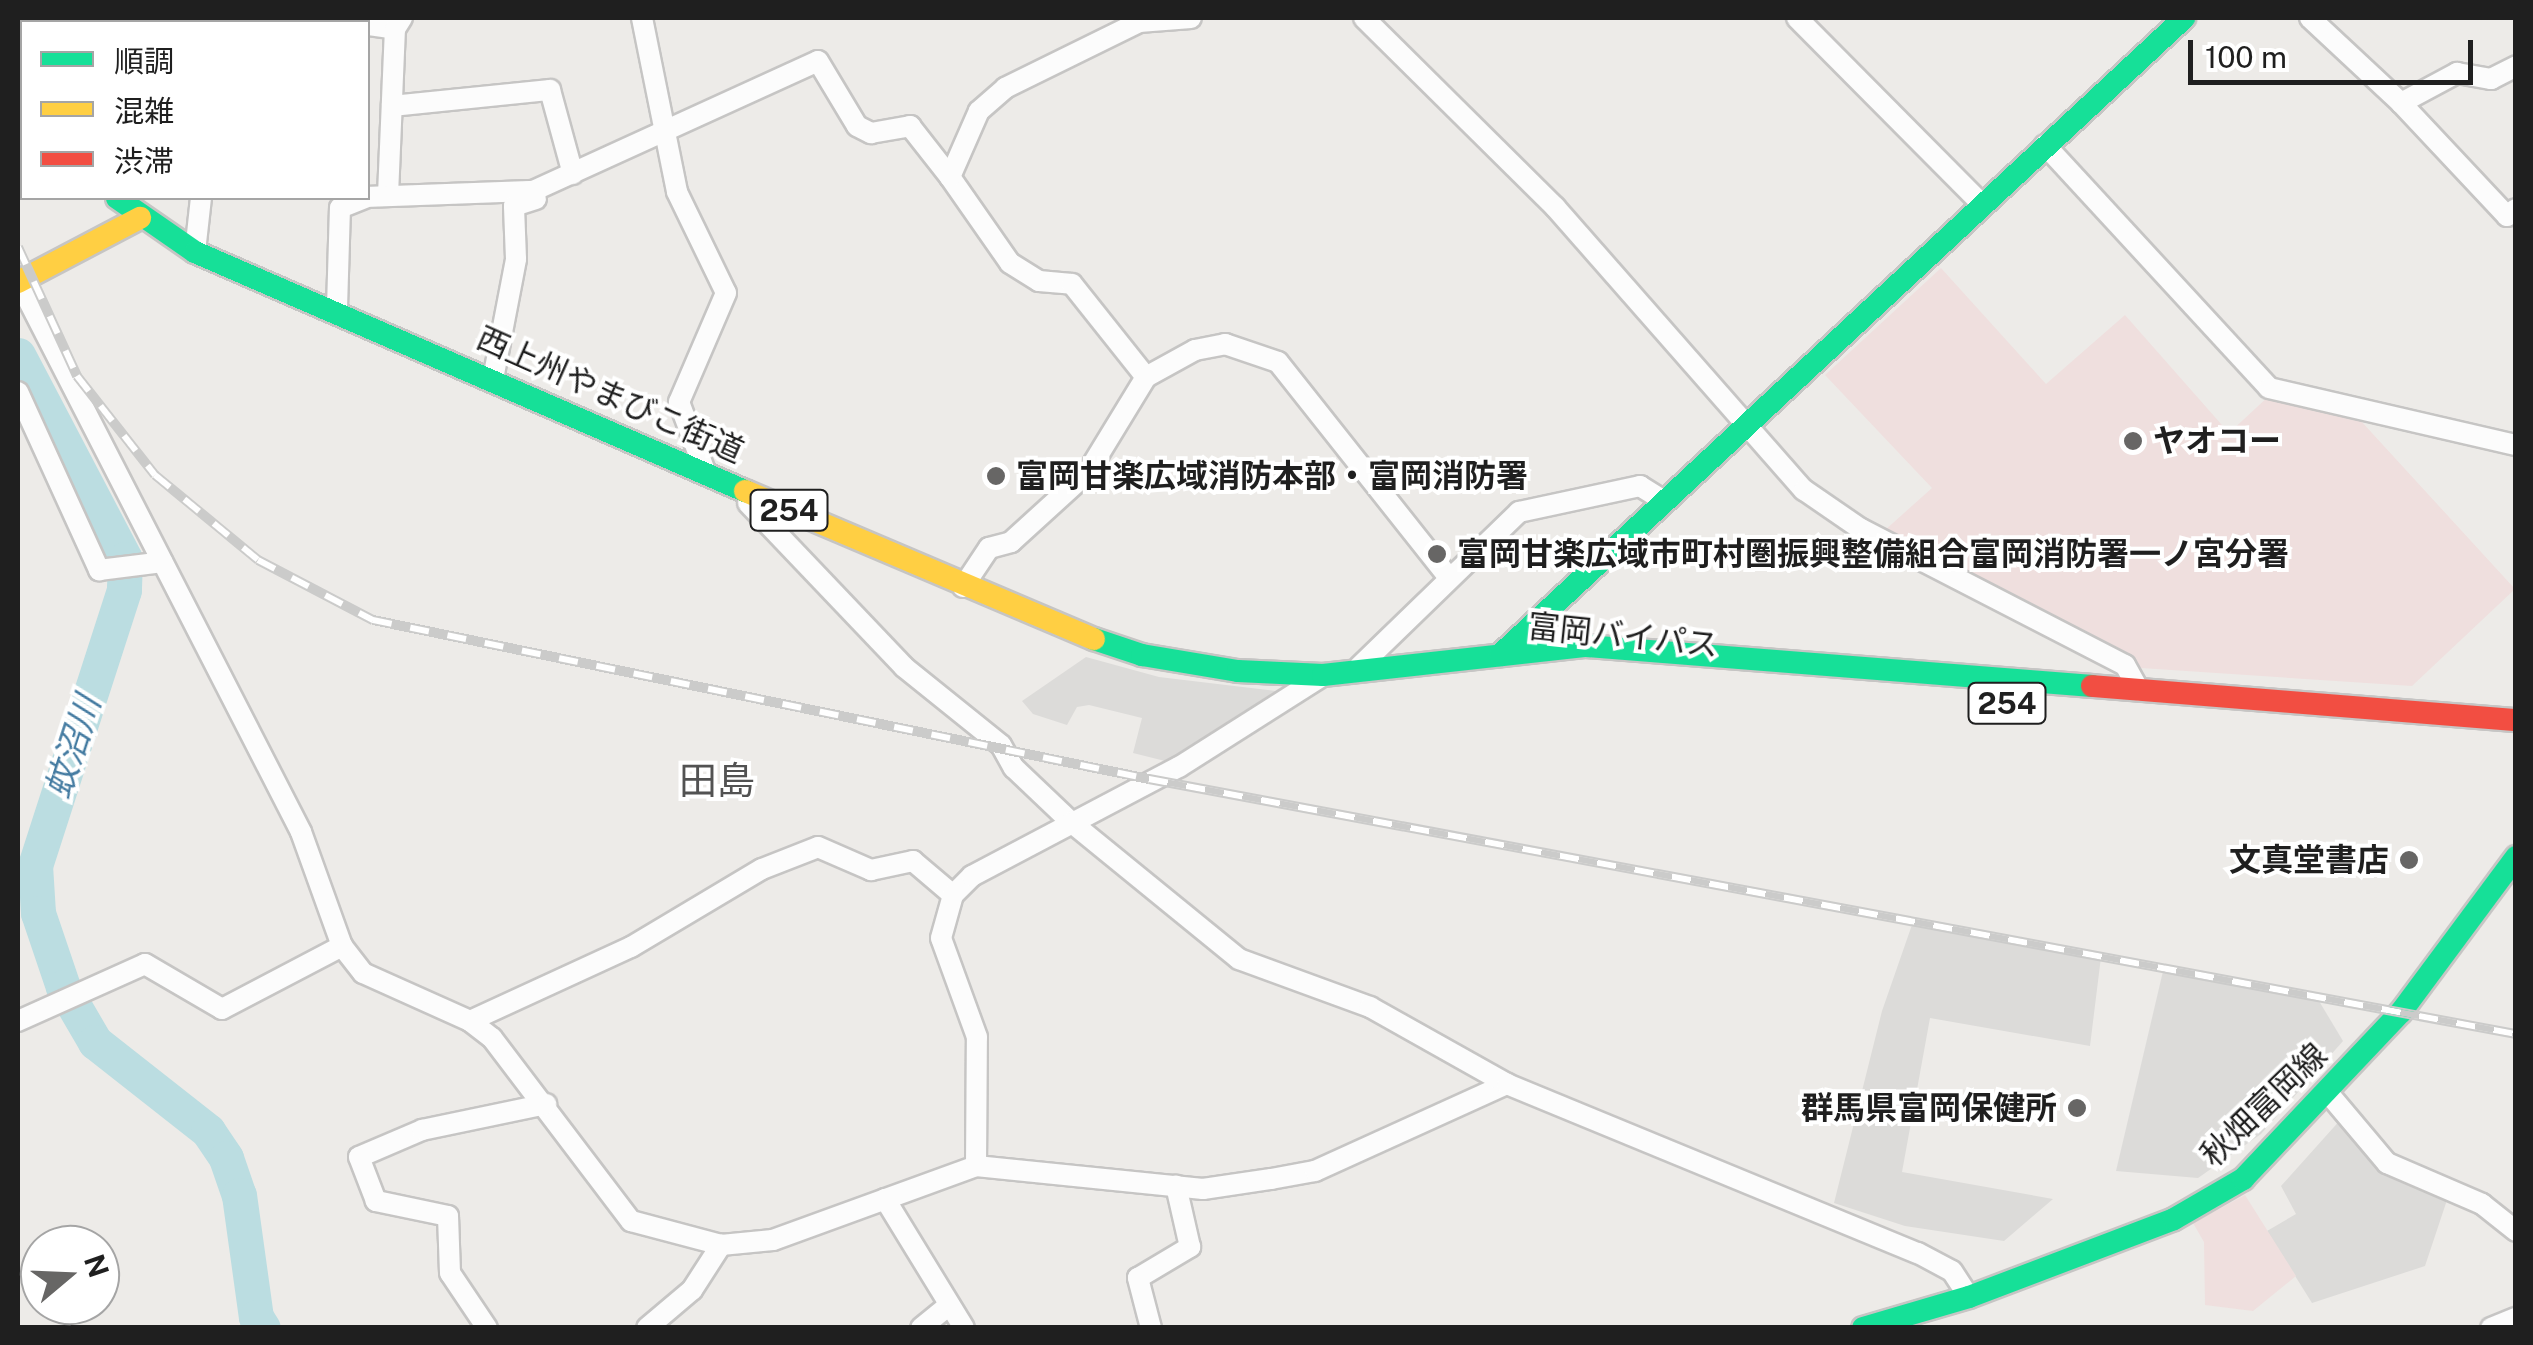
<!DOCTYPE html>
<html>
<head>
<meta charset="utf-8">
<style>
	body { margin:0 }
	#map { position:relative; width:2533px; height:1345px; overflow:hidden; background:#edebe8; font-family:"Public Sans","Noto Sans JP",sans-serif }
	div>[style] { position:absolute }
	.residential>* { inset:0; background:#dcdbd9 }
	.commercial>* { inset:0; background:#efdfde }
	.river>* { height:35px; margin:-17.5px; padding:0 17.5px; transform-origin:17.5px; border-radius:17.5px; background:#bbdde1 }
	.roads { filter:drop-shadow(2px 0 #c6c5c4) drop-shadow(-2px 0 #c6c5c4) drop-shadow(0 2px #c6c5c4) drop-shadow(0 -2px #c6c5c4) }
	.street>* { height:20px; margin:-10px; padding:0 10px; transform-origin:10px; border-radius:10px; background:#fcfcfc }
	.fast>* { height:22px; margin:-11px; padding:0 11px; transform-origin:11px; border-radius:11px; background:#16e098 }
	.slow>* { height:22px; margin:-11px; padding:0 11px; transform-origin:11px; border-radius:11px; background:#ffcf43 }
	.jam>* { height:22px; margin:-11px; padding:0 11px; transform-origin:11px; border-radius:11px; background:#f24e42 }
	.rail>* { height:10px; margin-top:-5px; transform-origin:0; background:repeating-linear-gradient(90deg,#fff 0 19px,#cbcbca 0 38px); box-sizing:border-box; border-block:2px solid #cbcbca }
	.dots>* { width:28px; height:28px; translate:-50% -50%; box-sizing:border-box; border:5px solid #fff; border-radius:50% }
	span { translate:-50% -50%; white-space:nowrap; text-align:center; line-height:1.15; -webkit-text-stroke:8px #fff; paint-order:stroke }
	.shield-label span { padding:2px 8px; background:#fff; border:2px solid; border-radius:8px; -webkit-text-stroke-width:0 }
	.shield-label { font-size:30px; color:#1f1f1f; font-weight:700 }
	.street-label { font-size:32px; color:#1f1f1f }
	.poi-label { font-size:32px; color:#1f1f1f; font-weight:700 }
	.left { translate:0 -50%; text-align:left }
	.right { translate:-100% -50%; text-align:right }
	.water-label { font-size:35px; color:#447ba1; font-style:italic }
	.quarter-label { font-size:38px; color:#525252 }
	.frame { position:absolute; inset:0; border:20px solid #1f1f1f; pointer-events:none }
	.legend { position:absolute; left:20px; top:20px; width:350px; height:180px; box-sizing:border-box; background:#fff; border:2px solid #a5a5a5; margin:0; padding:12px 18px; list-style:none; font-size:30px; color:#1f1f1f }
	.legend li { display:flex; align-items:center; gap:20px; height:50px }
	.legend b { width:50px; border:2px solid #a5a5a5 }
	.north { position:absolute; left:20px; top:1225px; width:100px; height:100px; box-sizing:border-box; background:#fff; border:2px solid #a5a5a5; border-radius:50%; rotate:71deg; font-size:28px; font-weight:700; line-height:40px; text-align:center; color:#1f1f1f }
	.north::after { content:''; display:block; margin:auto; width:35px; height:45px; background:#676665; clip-path:polygon(50% 0,100% 100%,50% 72%,0 100%) }
	.scale { position:absolute; left:2188px; top:40px; width:285px; height:45px; box-sizing:border-box; border:5px solid #1f1f1f; border-top:0; padding-left:12px; font-size:30px; line-height:35px; white-space:nowrap; color:#1f1f1f; -webkit-text-stroke:8px #fff; paint-order:stroke }
</style>
</head>
<body>
<div id="map">
	<div class="residential">
		<i style="clip-path:polygon(1086px 657px,1159px 677px,1293px 693px,1173px 763px,1133px 753px,1142px 718px,1089px 705px,1077px 707px,1067px 725px,1033px 714px,1022px 701px)"></i>
		<i style="clip-path:polygon(1914px 919px,2101px 957px,2090px 1046px,1930px 1018px,1902px 1172px,2053px 1199px,2004px 1241px,1905px 1226px,1834px 1203px,1882px 1011px)"></i>
		<i style="clip-path:polygon(2164px 967px,2316px 996px,2343px 1041px,2261px 1134px,2198px 1178px,2116px 1171px)"></i>
		<i style="clip-path:polygon(2342px 1118px,2387px 1163px,2450px 1191px,2425px 1266px,2312px 1303px,2267px 1231px,2296px 1214px,2281px 1186px)"></i>
	</div>
	<div class="commercial">
		<i style="clip-path:polygon(1941px 268px,2046px 384px,2125px 315px,2229px 433px,2270px 395px,2361px 421px,2515px 589px,2412px 686px,2141px 668px,1884px 531px,1932px 488px,1825px 375px)"></i>
		<i style="clip-path:polygon(2245px 1195px,2296px 1276px,2253px 1311px,2205px 1305px,2204px 1242px,2193px 1223px)"></i>
	</div>
	<div class="river">
		<i style="left:18px;top:355px;width:230px;rotate:62.3deg"></i>
		<i style="left:125px;top:559px;width:31px;rotate:92deg"></i>
		<i style="left:124px;top:590px;width:289px;rotate:107.9deg"></i>
		<i style="left:35px;top:865px;width:48px;rotate:86.4deg"></i>
		<i style="left:38px;top:913px;width:78px;rotate:71.3deg"></i>
		<i style="left:63px;top:987px;width:64px;rotate:59.8deg"></i>
		<i style="left:95px;top:1042px;width:144px;rotate:38.2deg"></i>
		<i style="left:208px;top:1131px;width:32px;rotate:56deg"></i>
		<i style="left:226px;top:1158px;width:39px;rotate:71deg"></i>
		<i style="left:239px;top:1195px;width:123px;rotate:82.1deg"></i>
		<i style="left:256px;top:1317px;width:13px;rotate:58deg"></i>
	</div>
	<div class="roads">
		<div class="street">
			<i style="left:642px;top:18px;width:177px;rotate:78.6deg"></i>
			<i style="left:677px;top:192px;width:112px;rotate:64.1deg"></i>
			<i style="left:726px;top:293px;width:119px;rotate:113.3deg"></i>
			<i style="left:679px;top:402px;width:77px;rotate:69.4deg"></i>
			<i style="left:1364px;top:18px;width:269px;rotate:44.7deg"></i>
			<i style="left:1555px;top:207px;width:377px;rotate:48.7deg"></i>
			<i style="left:1804px;top:490px;width:69px;rotate:34.4deg"></i>
			<i style="left:1861px;top:529px;width:297px;rotate:27.3deg"></i>
			<i style="left:2125px;top:665px;width:29px;rotate:61deg"></i>
			<i style="left:1797px;top:18px;width:261px;rotate:45.2deg"></i>
			<i style="left:2310px;top:18px;width:125px;rotate:43deg"></i>
			<i style="left:2401px;top:103px;width:64px;rotate:-28.2deg"></i>
			<i style="left:2457px;top:73px;width:35px;rotate:10deg"></i>
			<i style="left:2491px;top:79px;width:28px;rotate:-27deg"></i>
			<i style="left:368px;top:25px;width:27px;rotate:8deg"></i>
			<i style="left:2401px;top:103px;width:155px;rotate:46.8deg"></i>
			<i style="left:2507px;top:216px;width:11px;rotate:-38deg"></i>
			<i style="left:392px;top:106px;width:159px;rotate:-5.8deg"></i>
			<i style="left:550px;top:90px;width:87px;rotate:74.7deg"></i>
			<i style="left:2045px;top:145px;width:330px;rotate:47.3deg"></i>
			<i style="left:2269px;top:388px;width:253px;rotate:13deg"></i>
			<i style="left:950px;top:177px;width:105px;rotate:55.1deg"></i>
			<i style="left:1010px;top:263px;width:34px;rotate:32deg"></i>
			<i style="left:1039px;top:281px;width:33px;rotate:5deg"></i>
			<i style="left:1072px;top:284px;width:119px;rotate:51.5deg"></i>
			<i style="left:388px;top:195px;width:166px;rotate:-87.6deg"></i>
			<i style="left:395px;top:29px;width:13px;rotate:-58deg"></i>
			<i style="left:368px;top:197px;width:165px;rotate:-2.1deg"></i>
			<i style="left:533px;top:191px;width:313px;rotate:-24.5deg"></i>
			<i style="left:818px;top:61px;width:76px;rotate:59deg"></i>
			<i style="left:857px;top:126px;width:16px;rotate:27deg"></i>
			<i style="left:871px;top:133px;width:40px;rotate:-10deg"></i>
			<i style="left:910px;top:126px;width:65px;rotate:51.9deg"></i>
			<i style="left:950px;top:177px;width:72px;rotate:-66.3deg"></i>
			<i style="left:979px;top:111px;width:35px;rotate:-41deg"></i>
			<i style="left:1005px;top:88px;width:149px;rotate:-26.2deg"></i>
			<i style="left:1139px;top:22px;width:52px;rotate:-4.4deg"></i>
			<i style="left:195px;top:252px;width:54px;rotate:-83.7deg"></i>
			<i style="left:19px;top:282px;width:618px;rotate:62.85deg"></i>
			<i style="left:301px;top:832px;width:121px;rotate:70.2deg"></i>
			<i style="left:342px;top:946px;width:34px;rotate:52deg"></i>
			<i style="left:363px;top:973px;width:117px;rotate:24.2deg"></i>
			<i style="left:470px;top:1021px;width:28px;rotate:38deg"></i>
			<i style="left:492px;top:1038px;width:230px;rotate:52.8deg"></i>
			<i style="left:631px;top:1221px;width:93px;rotate:14.9deg"></i>
			<i style="left:721px;top:1245px;width:52px;rotate:-5.5deg"></i>
			<i style="left:773px;top:1240px;width:216px;rotate:-20deg"></i>
			<i style="left:976px;top:1166px;width:228px;rotate:5.8deg"></i>
			<i style="left:1203px;top:1189px;width:69px;rotate:-8.4deg"></i>
			<i style="left:1271px;top:1179px;width:45px;rotate:-10.3deg"></i>
			<i style="left:1315px;top:1171px;width:211px;rotate:-24.4deg"></i>
			<i style="left:337px;top:308px;width:100px;rotate:-88.3deg"></i>
			<i style="left:340px;top:208px;width:27px;rotate:-22deg"></i>
			<i style="left:493px;top:379px;width:122px;rotate:-79.1deg"></i>
			<i style="left:516px;top:259px;width:53px;rotate:-92.2deg"></i>
			<i style="left:514px;top:206px;width:23px;rotate:-18deg"></i>
			<i style="left:18px;top:392px;width:196px;rotate:65.5deg"></i>
			<i style="left:99px;top:570px;width:64px;rotate:-7.1deg"></i>
			<i style="left:748px;top:503px;width:226px;rotate:46.4deg"></i>
			<i style="left:904px;top:667px;width:124px;rotate:38.8deg"></i>
			<i style="left:1001px;top:745px;width:26px;rotate:61deg"></i>
			<i style="left:1014px;top:768px;width:79px;rotate:43.5deg"></i>
			<i style="left:1071px;top:822px;width:217px;rotate:39.2deg"></i>
			<i style="left:1239px;top:959px;width:140px;rotate:20.1deg"></i>
			<i style="left:1370px;top:1007px;width:157px;rotate:29.3deg"></i>
			<i style="left:1507px;top:1084px;width:444px;rotate:22.4deg"></i>
			<i style="left:1918px;top:1253px;width:38px;rotate:28deg"></i>
			<i style="left:1952px;top:1271px;width:31px;rotate:57deg"></i>
			<i style="left:963px;top:587px;width:47px;rotate:-56.3deg"></i>
			<i style="left:989px;top:548px;width:23px;rotate:-15deg"></i>
			<i style="left:1011px;top:542px;width:104px;rotate:-42.3deg"></i>
			<i style="left:1088px;top:472px;width:111px;rotate:-58.6deg"></i>
			<i style="left:1146px;top:377px;width:56px;rotate:-28.9deg"></i>
			<i style="left:1195px;top:350px;width:31px;rotate:-11deg"></i>
			<i style="left:1225px;top:344px;width:56px;rotate:18.8deg"></i>
			<i style="left:1278px;top:362px;width:275px;rotate:51.6deg"></i>
			<i style="left:1359px;top:667px;width:223px;rotate:-44.1deg"></i>
			<i style="left:1519px;top:512px;width:124px;rotate:-12.1deg"></i>
			<i style="left:1640px;top:486px;width:26px;rotate:32deg"></i>
			<i style="left:18px;top:1021px;width:139px;rotate:-24.2deg"></i>
			<i style="left:145px;top:964px;width:89px;rotate:30.3deg"></i>
			<i style="left:222px;top:1009px;width:136px;rotate:-27.7deg"></i>
			<i style="left:470px;top:1021px;width:177px;rotate:-24.7deg"></i>
			<i style="left:631px;top:947px;width:152px;rotate:-30.8deg"></i>
			<i style="left:762px;top:869px;width:60px;rotate:-21.4deg"></i>
			<i style="left:818px;top:847px;width:58px;rotate:23.5deg"></i>
			<i style="left:871px;top:870px;width:43px;rotate:-12.1deg"></i>
			<i style="left:913px;top:861px;width:52px;rotate:40.4deg"></i>
			<i style="left:2328px;top:1093px;width:92px;rotate:49.9deg"></i>
			<i style="left:2387px;top:1163px;width:103px;rotate:23.3deg"></i>
			<i style="left:2482px;top:1204px;width:43px;rotate:38.5deg"></i>
			<i style="left:976px;top:1166px;width:129px;rotate:-89.6deg"></i>
			<i style="left:977px;top:1037px;width:105px;rotate:-110deg"></i>
			<i style="left:941px;top:938px;width:45px;rotate:-74.4deg"></i>
			<i style="left:953px;top:895px;width:27px;rotate:-45deg"></i>
			<i style="left:972px;top:876px;width:234px;rotate:-27.8deg"></i>
			<i style="left:1179px;top:767px;width:168px;rotate:-32.4deg"></i>
			<i style="left:885px;top:1199px;width:151px;rotate:58.5deg"></i>
			<i style="left:487px;top:1328px;width:66px;rotate:-123.9deg"></i>
			<i style="left:450px;top:1273px;width:57px;rotate:-92deg"></i>
			<i style="left:448px;top:1216px;width:74px;rotate:-168.2deg"></i>
			<i style="left:376px;top:1201px;width:47px;rotate:-111.1deg"></i>
			<i style="left:359px;top:1157px;width:69px;rotate:-23.2deg"></i>
			<i style="left:422px;top:1130px;width:127px;rotate:-11.8deg"></i>
			<i style="left:647px;top:1328px;width:59px;rotate:-40.2deg"></i>
			<i style="left:692px;top:1290px;width:54px;rotate:-57.2deg"></i>
			<i style="left:921px;top:1328px;width:36px;rotate:-39deg"></i>
			<i style="left:1151px;top:1328px;width:52px;rotate:-104.6deg"></i>
			<i style="left:1138px;top:1278px;width:61px;rotate:-30.8deg"></i>
			<i style="left:1190px;top:1247px;width:63px;rotate:-102.9deg"></i>
			<i style="left:2491px;top:1328px;width:27px;rotate:-22deg"></i>
		</div>
		<div class="fast">
			<i style="left:18px;top:98px;width:7px;rotate:56deg"></i>
			<i style="left:117px;top:198px;width:95px;rotate:34.7deg"></i>
			<i style="left:195px;top:252px;width:600px;rotate:23.49deg"></i>
			<i style="left:1094px;top:639px;width:51px;rotate:18.4deg"></i>
			<i style="left:1142px;top:655px;width:97px;rotate:9.5deg"></i>
			<i style="left:1238px;top:671px;width:85px;rotate:2.7deg"></i>
			<i style="left:1323px;top:675px;width:265px;rotate:-6.3deg"></i>
			<i style="left:1586px;top:646px;width:508px;rotate:4.52deg"></i>
			<i style="left:1500px;top:655px;width:935px;rotate:-42.96deg"></i>
			<i style="left:1863px;top:1328px;width:110px;rotate:-16.3deg"></i>
			<i style="left:1969px;top:1297px;width:219px;rotate:-20.8deg"></i>
			<i style="left:2174px;top:1219px;width:80px;rotate:-30.1deg"></i>
			<i style="left:2243px;top:1179px;width:230px;rotate:-46.6deg"></i>
			<i style="left:2401px;top:1012px;width:193px;rotate:-53.4deg"></i>
		</div>
		<div class="slow">
			<i style="left:18px;top:282px;width:138px;rotate:-27.7deg"></i>
			<i style="left:745px;top:491px;width:379px;rotate:23deg"></i>
		</div>
		<div class="jam">
			<i style="left:2092px;top:686px;width:425px;rotate:4.6deg"></i>
		</div>
	</div>
	<div class="rail">
		<i style="left:18px;top:247px;width:142px;rotate:65.4deg"></i>
		<i style="left:77px;top:376px;width:126px;rotate:51.8deg"></i>
		<i style="left:155px;top:475px;width:134px;rotate:39.5deg"></i>
		<i style="left:258px;top:560px;width:130px;rotate:27.6deg"></i>
		<i style="left:373px;top:620px;width:792px;rotate:11.58deg"></i>
		<i style="left:1149px;top:779px;width:1391px;rotate:10.57deg"></i>
	</div>
	<div class="dots">
		<i style="left:2133px;top:441px;background:#676665"></i>
		<i style="left:996px;top:476px;background:#676665"></i>
		<i style="left:1437px;top:554px;background:#676665"></i>
		<i style="left:2409px;top:860px;background:#676665"></i>
		<i style="left:2077px;top:1108px;background:#676665"></i>
	</div>
	<div class="shield-label">
		<span style="left:789px;top:510px">254</span>
		<span style="left:2007px;top:703px">254</span>
	</div>
	<div class="street-label">
		<span style="left:610px;top:395px;rotate:24deg">西上州やまびこ街道</span>
		<span style="left:1623px;top:636px;rotate:6deg">富岡バイパス</span>
		<span style="left:2264px;top:1105px;rotate:-44deg">秋畑富岡線</span>
	</div>
	<div class="poi-label">
		<span class="left" style="left:2153px;top:441px">ヤオコー</span>
		<span class="left" style="left:1016px;top:476px">富岡甘楽広域消防本部・富岡消防署</span>
		<span class="left" style="left:1457px;top:554px">富岡甘楽広域市町村圏振興整備組合富岡消防署一ノ宮分署</span>
		<span class="right" style="left:2389px;top:860px">文真堂書店</span>
		<span class="right" style="left:2057px;top:1108px">群馬県富岡保健所</span>
	</div>
	<div class="water-label">
		<span style="left:73px;top:747px;rotate:-72deg">蚊沼川</span>
	</div>
	<div class="quarter-label">
		<span style="left:717px;top:781px">田島</span>
	</div>
	<div class="frame"></div>
	<ul class="legend">
	<li><b style="height:12px;background:#16e098"></b>順調</li>
	<li><b style="height:12px;background:#ffcf43"></b>混雑</li>
	<li><b style="height:12px;background:#f24e42"></b>渋滞</li>
	</ul>
	<div class="north">N</div>
	<div class="scale">100 m</div>
</div>
</body>
</html>
